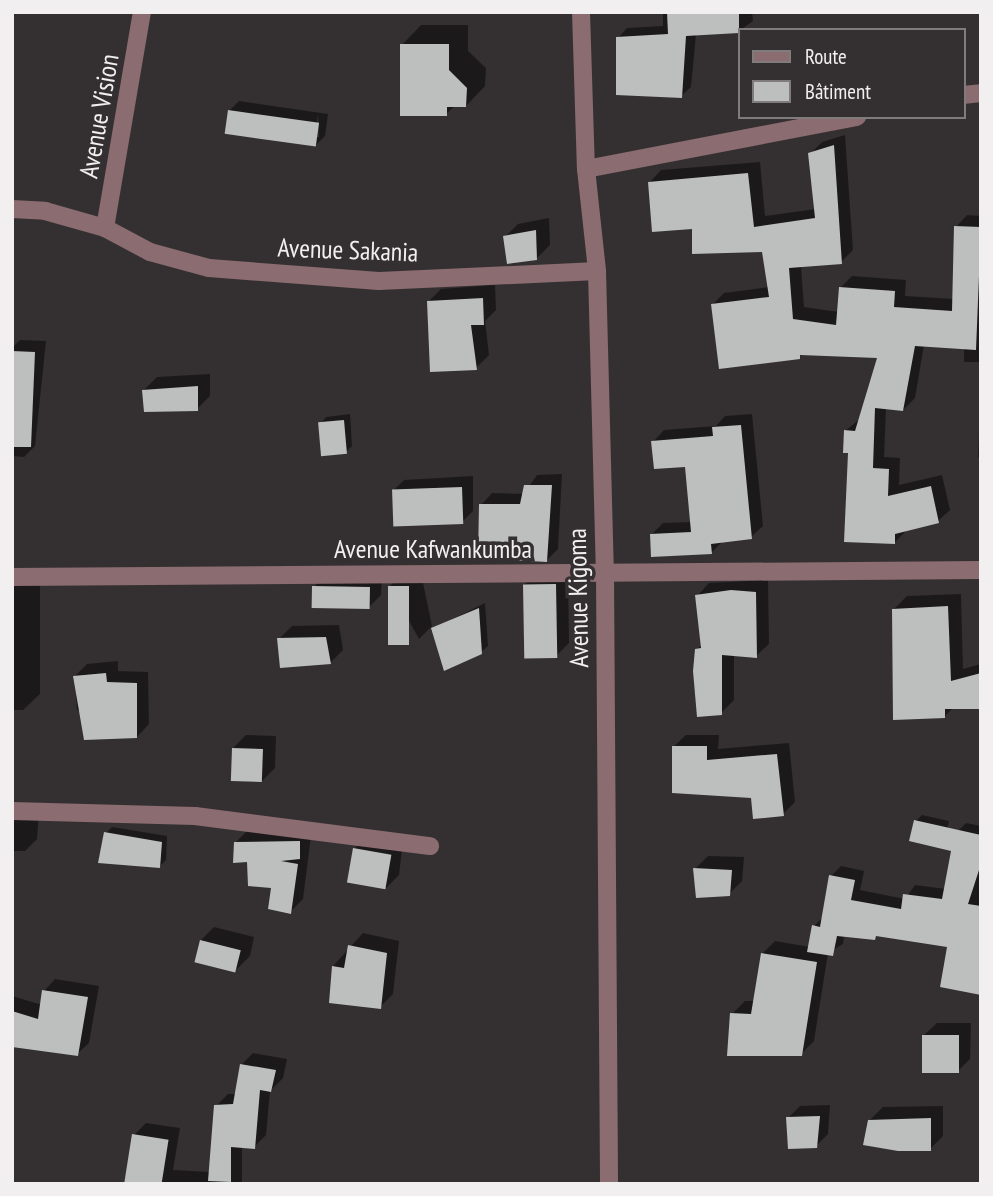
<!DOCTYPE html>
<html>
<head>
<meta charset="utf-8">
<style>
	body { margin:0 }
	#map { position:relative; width:993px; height:1196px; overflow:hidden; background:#343031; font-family:"PT Sans Narrow",sans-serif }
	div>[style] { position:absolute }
	.shadow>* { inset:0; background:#0007 }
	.building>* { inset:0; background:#bcbfbe; transform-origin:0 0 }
	.minor>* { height:18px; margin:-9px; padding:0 9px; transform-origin:9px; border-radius:9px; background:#8b6c70 }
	span { translate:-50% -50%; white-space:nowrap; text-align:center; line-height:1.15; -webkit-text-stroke:7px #343031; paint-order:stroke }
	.street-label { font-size:26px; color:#f1efef }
	.frame { position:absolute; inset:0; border:14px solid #f1efef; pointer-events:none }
	.legend { position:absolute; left:738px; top:28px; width:228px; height:91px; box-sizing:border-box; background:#343031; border:2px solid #807c7d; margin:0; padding:9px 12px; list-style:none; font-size:21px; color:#f1efef }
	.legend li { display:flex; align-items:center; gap:14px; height:35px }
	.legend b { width:35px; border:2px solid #807c7d }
</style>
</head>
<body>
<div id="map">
	<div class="shadow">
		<i style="clip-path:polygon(663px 12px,752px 12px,753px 21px,739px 31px,696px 34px,691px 87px,681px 96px,618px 38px,627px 28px,663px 26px)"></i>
		<i style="clip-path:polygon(421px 25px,468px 25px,468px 51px,486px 68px,485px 86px,466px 106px,455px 106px,446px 114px,402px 45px)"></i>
		<i style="clip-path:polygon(evenodd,239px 101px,328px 114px,325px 136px,315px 146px,229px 111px,239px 101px,318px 114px,319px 137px,315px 137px,318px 114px)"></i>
		<i style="clip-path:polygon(845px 135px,853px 250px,841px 262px,801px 265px,804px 307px,839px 312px,840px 288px,852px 276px,906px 280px,905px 296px,954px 299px,956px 227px,967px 215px,981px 216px,981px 362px,964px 362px,964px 347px,924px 345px,915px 398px,903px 410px,886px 408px,884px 457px,900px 458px,899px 485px,942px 475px,950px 510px,938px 521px,906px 531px,894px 543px,850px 451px,845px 431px,860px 419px,879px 357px,803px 353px,799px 357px,712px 305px,724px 293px,769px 287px,764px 251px,693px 227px,650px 182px,661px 170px,760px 162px,765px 216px,816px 209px,810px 154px,822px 142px)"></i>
		<i style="clip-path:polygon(549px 218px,550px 245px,537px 258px,505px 237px,518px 224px)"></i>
		<i style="clip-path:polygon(495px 285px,496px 310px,485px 321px,489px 355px,476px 368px,428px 302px,441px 289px)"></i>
		<i style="clip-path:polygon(20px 340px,46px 341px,35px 446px,24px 457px,12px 456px,12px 348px)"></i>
		<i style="clip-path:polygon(210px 374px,210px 396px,197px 409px,144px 390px,157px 377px)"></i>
		<i style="clip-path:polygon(350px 414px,352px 446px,346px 452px,320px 424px,326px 417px)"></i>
		<i style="clip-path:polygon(752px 414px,763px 526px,751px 537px,723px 541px,712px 552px,651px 535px,663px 523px,692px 522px,687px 465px,653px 442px,664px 430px,716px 426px,725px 416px)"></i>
		<i style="clip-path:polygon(981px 430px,981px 457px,978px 457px,979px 432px)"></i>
		<i style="clip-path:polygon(562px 474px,558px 549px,547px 560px,481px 505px,492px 493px,524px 494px,537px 475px)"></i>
		<i style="clip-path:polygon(473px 476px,473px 511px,462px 522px,393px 491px,404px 480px)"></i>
		<i style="clip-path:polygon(537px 572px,568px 572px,569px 643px,556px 656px,524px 585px)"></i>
		<i style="clip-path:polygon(402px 573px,421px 573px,432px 626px,419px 639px,390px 586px)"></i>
		<i style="clip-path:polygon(327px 574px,382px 575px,381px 595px,368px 608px,314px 587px)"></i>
		<i style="clip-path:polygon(12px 577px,40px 577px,40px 694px,23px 710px,12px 710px)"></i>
		<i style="clip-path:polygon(768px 580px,769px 644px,756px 656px,734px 654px,734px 700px,721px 713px,697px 649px,703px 644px,697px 596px,709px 583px)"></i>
		<i style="clip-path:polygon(961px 594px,963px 669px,981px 664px,981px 704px,954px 707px,944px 717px,894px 609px,907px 596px)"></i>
		<i style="clip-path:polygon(485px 603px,488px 646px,481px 652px,433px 629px)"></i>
		<i style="clip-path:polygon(339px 625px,343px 650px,330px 663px,279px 639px,292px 626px)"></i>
		<i style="clip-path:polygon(118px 661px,118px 671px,148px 672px,149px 724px,137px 737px,77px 710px,75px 676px,87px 664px)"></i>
		<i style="clip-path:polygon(246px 735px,276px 736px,275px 768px,262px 781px,233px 748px)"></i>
		<i style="clip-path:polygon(686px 735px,719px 735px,718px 749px,789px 743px,795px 802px,783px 814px,673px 747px)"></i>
		<i style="clip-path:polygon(12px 811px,39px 812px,37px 839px,25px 851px,12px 851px)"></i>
		<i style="clip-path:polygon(922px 815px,949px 821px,945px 840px,916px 821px)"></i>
		<i style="clip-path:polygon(966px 823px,981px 826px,981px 993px,949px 946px,878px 935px,844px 935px,843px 944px,828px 953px,814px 1041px,801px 1054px,732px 1014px,745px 1001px,754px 1001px,762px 954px,775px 941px,810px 947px,814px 926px,824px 916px,831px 876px,841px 866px,864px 871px,860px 890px,905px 899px,915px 885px,946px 889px,956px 833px)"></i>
		<i style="clip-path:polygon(112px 827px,167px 836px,166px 860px,160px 866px,106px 833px)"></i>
		<i style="clip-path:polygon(312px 828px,303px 899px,290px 912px,236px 842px,249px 829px)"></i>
		<i style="clip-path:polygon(368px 835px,403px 842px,399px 875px,386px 888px,355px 848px)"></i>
		<i style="clip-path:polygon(708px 856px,744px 857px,742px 881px,729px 894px,695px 869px)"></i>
		<i style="clip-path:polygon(214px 927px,254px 937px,250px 956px,237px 969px,201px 940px)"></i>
		<i style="clip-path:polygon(363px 933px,399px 941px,393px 994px,380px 1007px,333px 966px)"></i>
		<i style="clip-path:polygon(55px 979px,99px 986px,89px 1043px,77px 1054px,12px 1043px,12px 996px,42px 1005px,44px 991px)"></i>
		<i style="clip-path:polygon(937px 1023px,971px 1023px,970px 1059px,957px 1072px,923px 1036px)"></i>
		<i style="clip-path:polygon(253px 1053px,287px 1059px,283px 1078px,270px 1091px,266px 1135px,254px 1147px,242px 1146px,242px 1184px,127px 1184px,134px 1135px,146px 1123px,180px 1128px,173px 1170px,210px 1172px,216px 1106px,228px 1094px,237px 1094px,241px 1065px)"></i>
		<i style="clip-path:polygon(830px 1105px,828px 1134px,816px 1146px,788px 1118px,800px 1106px)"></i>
		<i style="clip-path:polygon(943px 1106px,943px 1136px,930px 1149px,870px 1120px,883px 1107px)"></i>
	</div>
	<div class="building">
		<i style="clip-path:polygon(667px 12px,739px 12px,739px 33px,686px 36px,682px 98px,616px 95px,616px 37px,668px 34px)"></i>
		<i style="clip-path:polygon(400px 44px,449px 44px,449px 70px,467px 88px,466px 107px,447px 107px,447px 116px,400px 116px)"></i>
		<i style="left:228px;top:110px;width:92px;height:24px;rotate:8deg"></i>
		<i style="clip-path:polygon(834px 145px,842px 264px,789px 268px,793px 319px,836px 325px,839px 287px,895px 291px,894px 307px,952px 311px,954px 226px,981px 227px,976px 350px,915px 346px,903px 411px,875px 408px,873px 468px,889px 469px,888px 496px,931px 486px,939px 523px,895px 534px,895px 544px,844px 542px,848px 453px,843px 453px,844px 430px,855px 431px,877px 358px,800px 355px,800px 359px,719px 369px,711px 304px,769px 297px,762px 252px,692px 254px,692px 229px,652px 232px,648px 182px,748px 173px,754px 227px,815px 218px,808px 153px)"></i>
		<i style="clip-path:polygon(536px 230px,537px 260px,507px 264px,503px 236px)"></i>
		<i style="clip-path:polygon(483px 298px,484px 325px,471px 325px,477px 370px,430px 372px,427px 301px)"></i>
		<i style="clip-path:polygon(12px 351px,35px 352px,31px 447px,12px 447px)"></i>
		<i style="clip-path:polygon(198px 386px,198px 411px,144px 412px,142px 390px)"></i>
		<i style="left:344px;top:420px;width:34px;height:26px;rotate:85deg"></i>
		<i style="clip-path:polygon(741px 425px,752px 539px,711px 544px,712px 554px,651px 557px,650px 534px,691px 532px,685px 467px,654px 469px,651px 441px,713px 436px,712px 427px)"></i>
		<i style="clip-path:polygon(524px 485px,552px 485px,547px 562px,478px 558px,479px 504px,520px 504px)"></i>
		<i style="left:462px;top:487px;width:37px;height:70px;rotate:88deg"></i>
		<i style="left:556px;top:584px;width:74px;height:33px;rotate:89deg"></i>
		<i style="left:312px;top:586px;width:58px;height:22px;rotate:1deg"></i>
		<i style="left:388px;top:586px;width:21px;height:59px"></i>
		<i style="clip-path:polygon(731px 590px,756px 592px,757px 658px,722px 655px,722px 715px,697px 717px,693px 671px,695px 649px,701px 648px,695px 595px)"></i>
		<i style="clip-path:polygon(948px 606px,951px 681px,981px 673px,981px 709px,945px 709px,945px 718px,893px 720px,892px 609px)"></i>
		<i style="clip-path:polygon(479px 608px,482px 654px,444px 671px,431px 628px)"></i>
		<i style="clip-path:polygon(326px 637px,331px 664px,280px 668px,277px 638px)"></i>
		<i style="clip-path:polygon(106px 673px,107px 682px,137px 683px,137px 738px,84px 740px,73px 676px)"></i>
		<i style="clip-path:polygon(672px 746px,707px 746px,707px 760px,777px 754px,784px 816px,753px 819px,751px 798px,672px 793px)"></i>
		<i style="left:232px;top:748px;width:31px;height:33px;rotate:2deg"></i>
		<i style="clip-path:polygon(914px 820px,981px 835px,981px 864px,968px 904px,981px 906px,981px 995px,940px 987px,947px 947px,876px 936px,875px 940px,837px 936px,833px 956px,807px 952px,812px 925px,820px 927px,829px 875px,855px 880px,851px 900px,901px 909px,903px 894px,942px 899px,951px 851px,909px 841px)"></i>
		<i style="clip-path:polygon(104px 832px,162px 842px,160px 868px,98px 863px)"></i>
		<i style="clip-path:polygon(300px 841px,300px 859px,281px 861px,298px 864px,291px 914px,268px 909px,271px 888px,248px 886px,247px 862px,233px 863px,234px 842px)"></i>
		<i style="left:353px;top:848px;width:39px;height:35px;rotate:10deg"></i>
		<i style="clip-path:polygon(693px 868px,732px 870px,730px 896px,696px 898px)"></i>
		<i style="left:200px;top:940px;width:42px;height:23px;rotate:14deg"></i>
		<i style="clip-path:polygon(348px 945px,387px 953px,381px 1009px,329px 1003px,332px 966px,344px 968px)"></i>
		<i style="clip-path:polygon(761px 953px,817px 962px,802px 1056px,727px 1056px,730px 1013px,751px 1014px)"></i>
		<i style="clip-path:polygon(42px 990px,88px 997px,78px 1056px,12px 1047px,12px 1011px,38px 1019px)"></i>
		<i style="left:922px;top:1035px;width:37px;height:38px"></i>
		<i style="clip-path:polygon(240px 1064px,276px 1070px,271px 1092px,260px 1090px,255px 1149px,231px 1147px,231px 1182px,208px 1181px,214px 1105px,233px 1104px)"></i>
		<i style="clip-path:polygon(820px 1116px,817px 1148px,788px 1149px,786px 1117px)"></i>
		<i style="clip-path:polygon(931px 1118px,931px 1151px,898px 1151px,863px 1145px,868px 1120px)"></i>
		<i style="left:132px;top:1134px;width:37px;height:50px;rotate:9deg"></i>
	</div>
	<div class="minor">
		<i style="left:581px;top:12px;width:157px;rotate:88.2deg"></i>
		<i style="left:586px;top:169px;width:103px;rotate:83.8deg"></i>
		<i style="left:597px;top:271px;width:304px;rotate:88.5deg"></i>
		<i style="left:605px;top:575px;width:609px;rotate:89.62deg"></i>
		<i style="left:963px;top:95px;width:18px;rotate:-6deg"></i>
		<i style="left:586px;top:169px;width:276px;rotate:-10.9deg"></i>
		<i style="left:12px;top:209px;width:33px;rotate:3deg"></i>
		<i style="left:45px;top:211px;width:62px;rotate:15.8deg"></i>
		<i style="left:105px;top:228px;width:51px;rotate:28.1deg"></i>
		<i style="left:150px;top:252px;width:61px;rotate:15.2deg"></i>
		<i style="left:209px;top:268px;width:170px;rotate:4.4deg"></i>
		<i style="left:379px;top:281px;width:218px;rotate:-2.6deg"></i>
		<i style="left:105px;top:228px;width:219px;rotate:-80.3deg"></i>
		<i style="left:12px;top:577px;width:969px;rotate:-0.41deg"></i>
		<i style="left:12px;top:811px;width:183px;rotate:1.6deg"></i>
		<i style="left:195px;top:816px;width:237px;rotate:7.3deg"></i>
	</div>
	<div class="street-label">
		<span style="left:99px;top:116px;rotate:-80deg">Avenue Vision</span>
		<span style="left:348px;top:250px;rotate:2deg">Avenue Sakania</span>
		<span style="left:433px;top:549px">Avenue Kafwankumba</span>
		<span style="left:578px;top:598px;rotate:-91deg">Avenue Kigoma</span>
	</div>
	<div class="frame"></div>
	<ul class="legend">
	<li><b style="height:9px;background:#8b6c70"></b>Route</li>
	<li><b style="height:19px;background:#bcbfbe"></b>Bâtiment</li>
	</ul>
</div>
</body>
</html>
